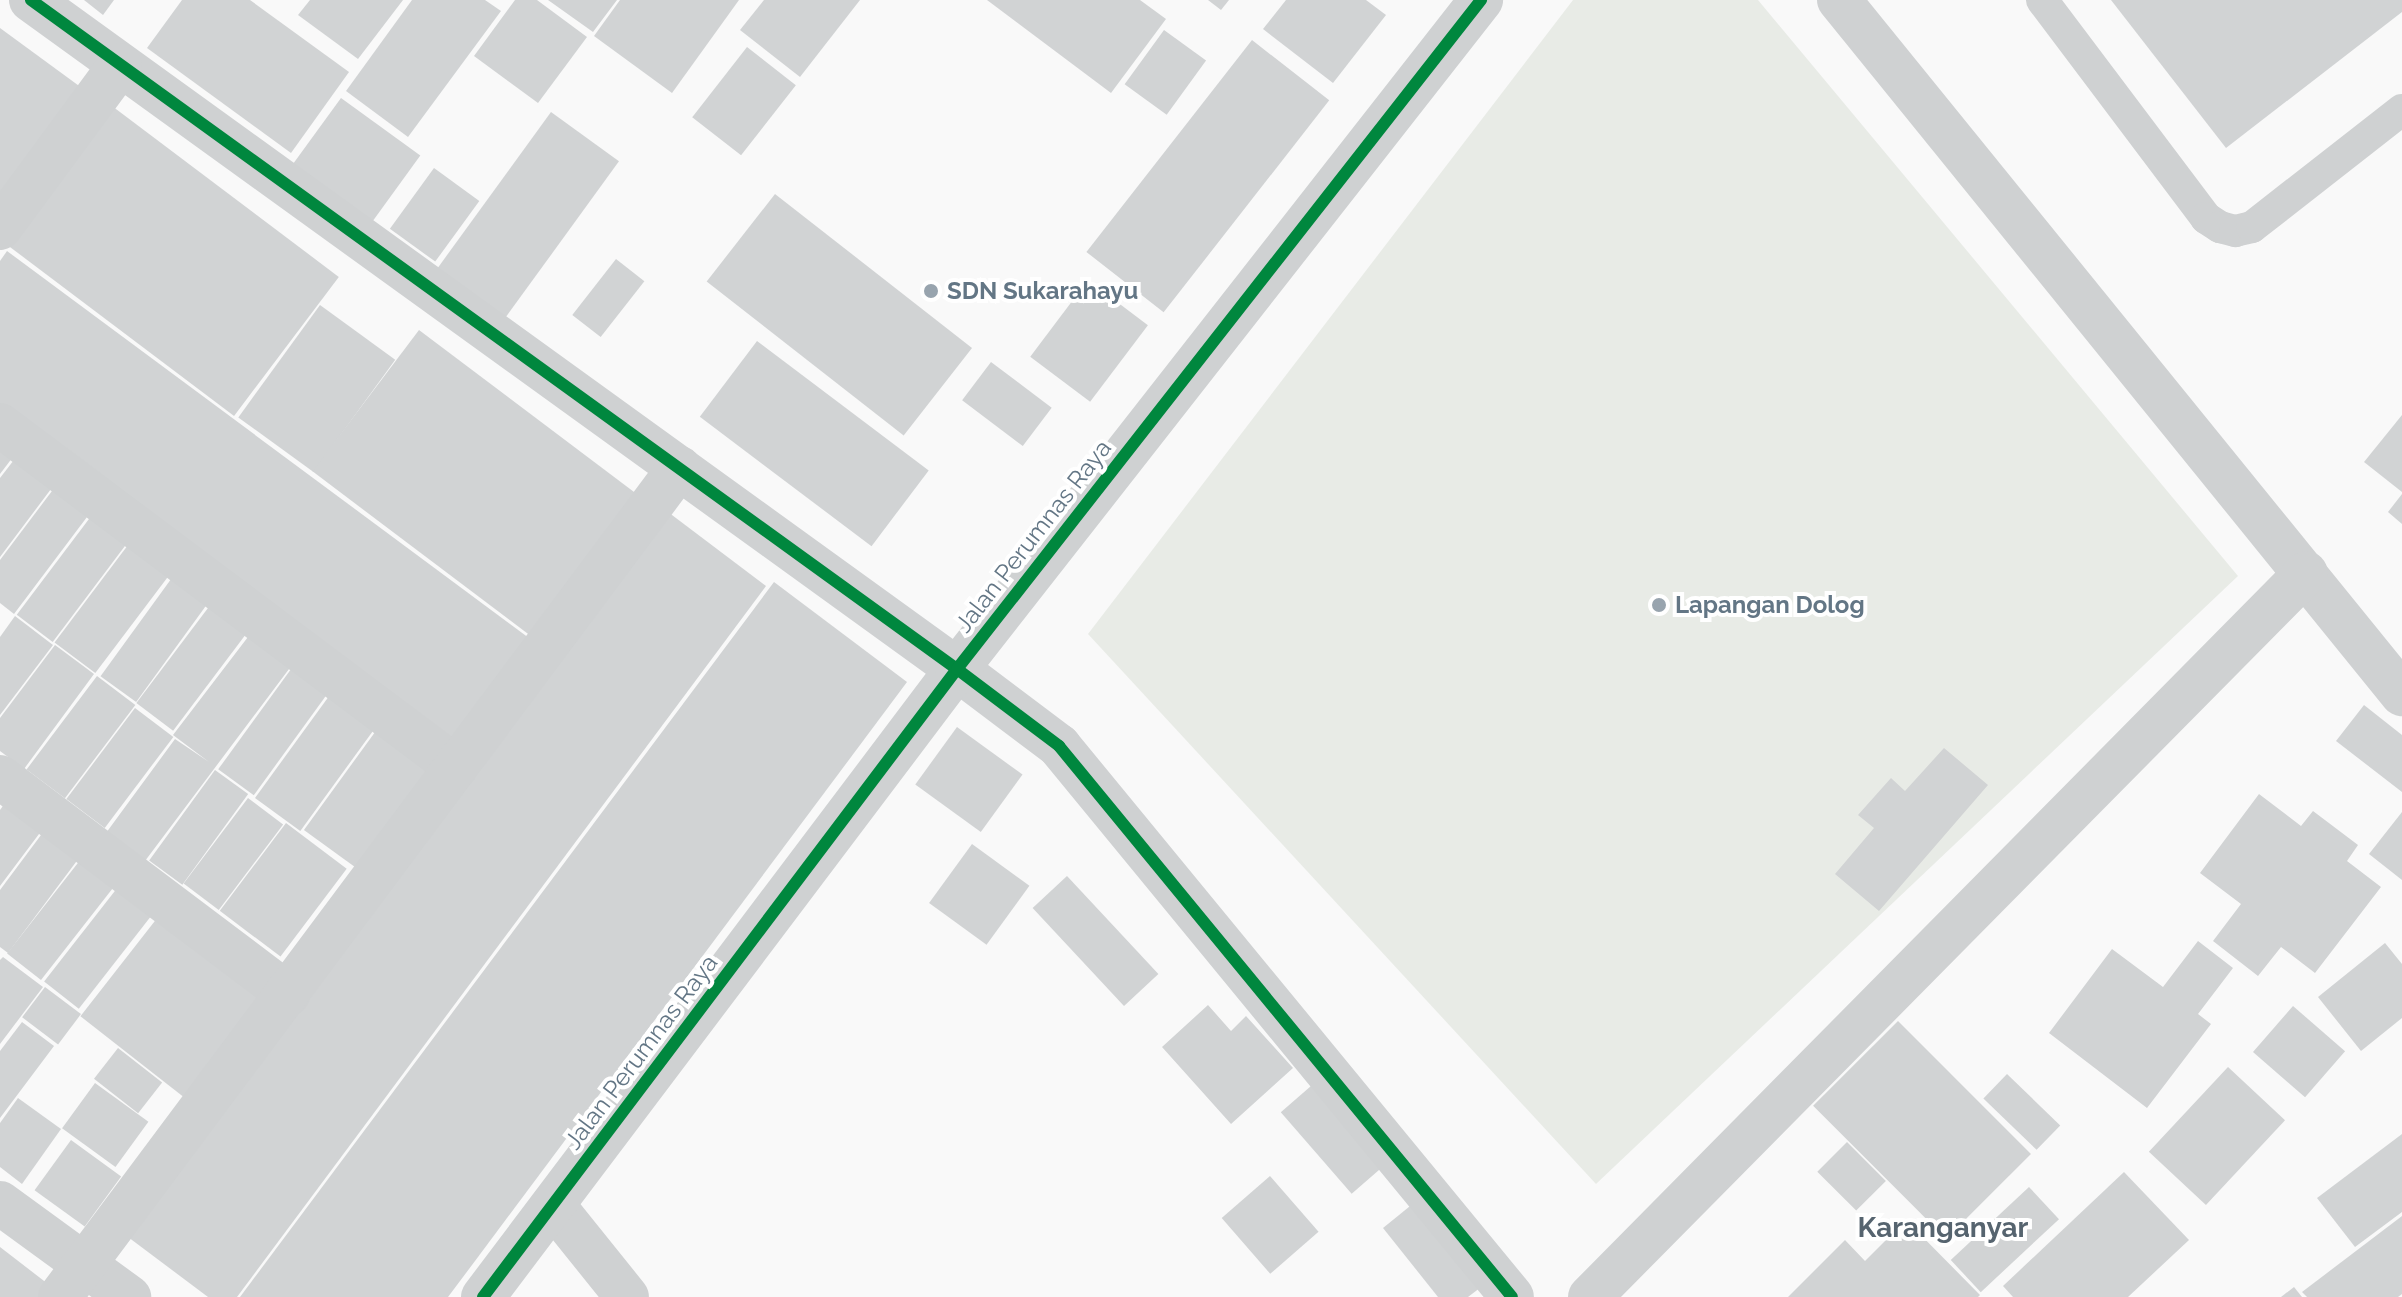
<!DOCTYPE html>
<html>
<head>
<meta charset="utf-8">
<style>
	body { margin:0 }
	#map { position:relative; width:2402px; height:1297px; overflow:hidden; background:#f9f9f9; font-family:Raleway,sans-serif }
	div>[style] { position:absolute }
	.green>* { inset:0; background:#e8ebe6 }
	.building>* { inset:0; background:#d1d3d4; transform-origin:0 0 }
	.lane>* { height:32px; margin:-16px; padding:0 16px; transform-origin:16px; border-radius:16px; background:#cfd1d2 }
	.street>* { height:44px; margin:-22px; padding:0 22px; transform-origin:22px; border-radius:22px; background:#cfd1d2 }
	.cycleway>* { height:12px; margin:-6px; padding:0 6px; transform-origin:6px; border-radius:6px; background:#00873e }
	.dots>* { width:22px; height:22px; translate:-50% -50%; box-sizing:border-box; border:4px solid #fff; border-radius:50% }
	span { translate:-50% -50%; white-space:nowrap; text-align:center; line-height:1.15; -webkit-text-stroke:8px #fff; paint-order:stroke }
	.poi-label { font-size:24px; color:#637685; font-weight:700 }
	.left { translate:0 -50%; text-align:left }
	.street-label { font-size:24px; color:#637685 }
	.quarter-label { font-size:28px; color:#56646f; font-weight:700 }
</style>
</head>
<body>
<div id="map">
	<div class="green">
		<i style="clip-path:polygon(1573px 0,1758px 0,2238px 576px,1596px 1184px,1088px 634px)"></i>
	</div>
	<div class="building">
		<i style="clip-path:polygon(84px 0,114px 0,103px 15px)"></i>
		<i style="clip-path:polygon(182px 0,250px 0,349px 72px,291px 153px,147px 48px)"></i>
		<i style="clip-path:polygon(310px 0,403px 0,358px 59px,298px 15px)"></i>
		<i style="clip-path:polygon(412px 0,485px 0,501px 11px,408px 137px,346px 91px)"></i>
		<i style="clip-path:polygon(515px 0,537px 0,587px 37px,538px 103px,474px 56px)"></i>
		<i style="clip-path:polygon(548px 0,617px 0,593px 32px)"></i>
		<i style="clip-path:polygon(620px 0,739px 0,672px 93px,594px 36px)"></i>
		<i style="clip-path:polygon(764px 0,860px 0,800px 77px,740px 30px)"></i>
		<i style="clip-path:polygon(987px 0,1140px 0,1166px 19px,1111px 93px)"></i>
		<i style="clip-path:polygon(1208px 0,1229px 0,1221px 10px)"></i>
		<i style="clip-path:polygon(1286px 0,1366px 0,1386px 15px,1333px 83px,1263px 29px)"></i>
		<i style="clip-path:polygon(2111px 0,2402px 0,2402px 12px,2226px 148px)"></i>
		<i style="clip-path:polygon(0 28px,86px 91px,0 207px)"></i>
		<i style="left:1164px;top:30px;width:52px;height:67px;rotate:36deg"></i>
		<i style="left:1252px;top:40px;width:98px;height:269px;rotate:38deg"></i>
		<i style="left:747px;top:47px;width:62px;height:89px;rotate:38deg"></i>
		<i style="left:341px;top:98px;width:98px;height:82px;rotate:36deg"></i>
		<i style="left:108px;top:103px;width:289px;height:174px;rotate:37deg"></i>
		<i style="left:551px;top:112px;width:84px;height:193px;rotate:36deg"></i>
		<i style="left:434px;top:168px;width:56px;height:75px;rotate:36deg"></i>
		<i style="left:775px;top:194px;width:250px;height:111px;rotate:38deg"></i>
		<i style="clip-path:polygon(7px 251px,533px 641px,454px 746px,0 410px,0 261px)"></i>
		<i style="left:616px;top:259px;width:36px;height:71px;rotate:38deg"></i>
		<i style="left:1088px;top:280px;width:75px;height:96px;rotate:37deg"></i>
		<i style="left:320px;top:305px;width:93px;height:139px;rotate:36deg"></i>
		<i style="left:419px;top:330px;width:273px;height:177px;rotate:37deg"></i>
		<i style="left:757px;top:341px;width:215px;height:95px;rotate:37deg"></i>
		<i style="left:991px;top:362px;width:76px;height:48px;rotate:37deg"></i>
		<i style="clip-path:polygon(2402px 415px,2402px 492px,2364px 462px)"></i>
		<i style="clip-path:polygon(0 441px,16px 453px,0 474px)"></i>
		<i style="clip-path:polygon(17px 456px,54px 485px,0 557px,0 478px)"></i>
		<i style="clip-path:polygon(55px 487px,90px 513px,14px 614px,0 603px,0 560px)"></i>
		<i style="clip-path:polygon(2402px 494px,2402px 524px,2388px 512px)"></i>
		<i style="left:95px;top:511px;width:45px;height:130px;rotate:37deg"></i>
		<i style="clip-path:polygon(668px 512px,766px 586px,237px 1297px,208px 1297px,128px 1237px)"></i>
		<i style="left:131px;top:541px;width:51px;height:127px;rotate:37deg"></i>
		<i style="left:174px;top:575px;width:44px;height:125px;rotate:36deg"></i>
		<i style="clip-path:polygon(774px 582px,907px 682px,475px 1261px,448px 1297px,240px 1297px)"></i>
		<i style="left:211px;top:604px;width:46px;height:124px;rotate:37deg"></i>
		<i style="clip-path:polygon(15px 616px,53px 645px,0 715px,0 637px)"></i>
		<i style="clip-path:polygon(251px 633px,292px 665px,145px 861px,106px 833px,175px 739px,209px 762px,173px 735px)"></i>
		<i style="clip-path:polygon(55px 645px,94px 674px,24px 769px,0 751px,0 718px)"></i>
		<i style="left:294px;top:665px;width:44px;height:129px;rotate:36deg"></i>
		<i style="left:97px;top:676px;width:48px;height:117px;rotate:37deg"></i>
		<i style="left:332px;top:692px;width:56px;height:131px;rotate:36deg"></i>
		<i style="clip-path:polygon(2364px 705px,2402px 735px,2402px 792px,2336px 741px)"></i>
		<i style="left:135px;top:708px;width:48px;height:114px;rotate:37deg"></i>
		<i style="left:957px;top:727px;width:81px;height:71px;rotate:36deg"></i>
		<i style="left:378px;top:728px;width:69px;height:126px;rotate:36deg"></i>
		<i style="clip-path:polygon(1944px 748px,1988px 785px,1879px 911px,1835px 874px,1874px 828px,1858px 815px,1891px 778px,1905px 791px)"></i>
		<i style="left:215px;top:770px;width:41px;height:112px;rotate:36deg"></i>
		<i style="clip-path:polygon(2259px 794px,2301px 826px,2313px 811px,2358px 845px,2347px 861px,2381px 887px,2315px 973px,2281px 947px,2258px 976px,2213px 941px,2241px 904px,2200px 873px)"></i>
		<i style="left:248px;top:798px;width:44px;height:107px;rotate:37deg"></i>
		<i style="clip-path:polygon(5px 803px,42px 830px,0 886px,0 810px)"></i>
		<i style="clip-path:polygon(2402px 812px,2402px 880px,2369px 854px)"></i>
		<i style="left:286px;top:823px;width:76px;height:110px;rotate:37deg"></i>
		<i style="clip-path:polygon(44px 831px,79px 858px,8px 953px,0 947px,0 890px)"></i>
		<i style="left:972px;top:844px;width:71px;height:73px;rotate:36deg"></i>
		<i style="left:81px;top:859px;width:43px;height:120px;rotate:38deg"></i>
		<i style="left:1067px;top:876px;width:134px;height:47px;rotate:47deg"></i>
		<i style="left:118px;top:887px;width:44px;height:120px;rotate:38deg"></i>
		<i style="left:158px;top:917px;width:131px;height:126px;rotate:38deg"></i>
		<i style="clip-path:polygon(2198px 941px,2233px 968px,2198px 1014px,2211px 1024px,2147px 1108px,2049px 1033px,2112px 949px,2163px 987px)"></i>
		<i style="clip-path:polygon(2385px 943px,2402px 964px,2402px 1018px,2361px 1051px,2318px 997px)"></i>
		<i style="clip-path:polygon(3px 957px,43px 987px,0 1044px,0 960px)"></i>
		<i style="left:45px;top:987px;width:45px;height:38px;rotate:37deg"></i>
		<i style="clip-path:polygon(1208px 1005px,1231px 1031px,1246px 1016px,1293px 1068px,1231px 1124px,1162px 1047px)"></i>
		<i style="left:2293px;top:1006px;width:69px;height:61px;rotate:41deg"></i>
		<i style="left:1898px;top:1021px;width:188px;height:120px;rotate:45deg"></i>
		<i style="clip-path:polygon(22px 1022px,54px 1046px,0 1118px,0 1051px)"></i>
		<i style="left:118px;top:1048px;width:56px;height:39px;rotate:38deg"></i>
		<i style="left:2228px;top:1067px;width:78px;height:116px;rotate:43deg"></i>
		<i style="left:2007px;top:1074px;width:74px;height:34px;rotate:44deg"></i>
		<i style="left:95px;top:1083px;width:66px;height:56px;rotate:36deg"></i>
		<i style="left:1311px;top:1086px;width:108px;height:40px;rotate:49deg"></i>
		<i style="clip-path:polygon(18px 1098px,61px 1129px,22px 1184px,0 1167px,0 1123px)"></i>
		<i style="clip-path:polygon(2402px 1134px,2402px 1212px,2355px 1247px,2317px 1198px)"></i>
		<i style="left:71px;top:1140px;width:62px;height:62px;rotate:36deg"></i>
		<i style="left:1847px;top:1142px;width:55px;height:42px;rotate:45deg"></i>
		<i style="clip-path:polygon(2124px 1172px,2189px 1240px,2128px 1297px,2013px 1297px,2003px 1286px)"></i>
		<i style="left:1270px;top:1176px;width:74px;height:64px;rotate:49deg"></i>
		<i style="left:2029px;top:1187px;width:44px;height:107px;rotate:47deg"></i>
		<i style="clip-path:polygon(1420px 1198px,1489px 1281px,1468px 1297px,1438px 1297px,1383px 1228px)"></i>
		<i style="clip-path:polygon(2402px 1216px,2402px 1294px,2398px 1297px,2307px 1297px,2302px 1292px)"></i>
		<i style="clip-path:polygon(1906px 1220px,1980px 1295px,1978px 1297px,1788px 1297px,1845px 1240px,1865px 1261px)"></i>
		<i style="clip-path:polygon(0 1247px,48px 1284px,38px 1297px,0 1297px)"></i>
		<i style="clip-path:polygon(2294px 1287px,2302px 1297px,2281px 1297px)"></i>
	</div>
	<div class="lane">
		<i style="left:2042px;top:0;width:273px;rotate:53deg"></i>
		<i style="left:2206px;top:218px;width:17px;rotate:33deg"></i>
		<i style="left:2220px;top:227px;width:16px;rotate:15deg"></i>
		<i style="left:2235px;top:231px;width:17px;rotate:-13deg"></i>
		<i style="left:2252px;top:227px;width:190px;rotate:-38deg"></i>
	</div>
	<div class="street">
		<i style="left:31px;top:0;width:1142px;rotate:35.85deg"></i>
		<i style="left:957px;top:669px;width:128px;rotate:37deg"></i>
		<i style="left:1059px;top:746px;width:713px;rotate:50.57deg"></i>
		<i style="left:1839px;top:0;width:894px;rotate:50.95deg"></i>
		<i style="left:0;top:228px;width:202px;rotate:-53.6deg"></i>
		<i style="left:0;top:425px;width:570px;rotate:36.87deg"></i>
		<i style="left:0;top:777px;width:361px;rotate:37deg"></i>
		<i style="left:0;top:1203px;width:160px;rotate:36.1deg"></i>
		<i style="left:553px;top:1205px;width:118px;rotate:51.2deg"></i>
		<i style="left:60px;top:1297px;width:1035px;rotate:-53.25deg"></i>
		<i style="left:483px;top:1297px;width:787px;rotate:-52.96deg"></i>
		<i style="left:957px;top:669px;width:850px;rotate:-51.93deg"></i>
		<i style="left:1590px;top:1297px;width:1018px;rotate:-45.32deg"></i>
	</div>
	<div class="cycleway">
		<i style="left:31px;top:0;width:1142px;rotate:35.85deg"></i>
		<i style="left:957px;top:669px;width:128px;rotate:37deg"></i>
		<i style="left:1059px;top:746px;width:713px;rotate:50.57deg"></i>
		<i style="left:483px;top:1297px;width:787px;rotate:-52.96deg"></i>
		<i style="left:957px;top:669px;width:850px;rotate:-51.93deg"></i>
	</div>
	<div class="dots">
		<i style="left:931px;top:291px;background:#98a4ae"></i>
		<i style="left:1659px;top:605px;background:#98a4ae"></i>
	</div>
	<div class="poi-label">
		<span class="left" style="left:947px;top:291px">SDN Sukarahayu</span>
		<span class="left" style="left:1675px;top:605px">Lapangan Dolog</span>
	</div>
	<div class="street-label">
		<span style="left:1033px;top:536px;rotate:-52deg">Jalan Perumnas Raya</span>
		<span style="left:641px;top:1052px;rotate:-53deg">Jalan Perumnas Raya</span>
	</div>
	<div class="quarter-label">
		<span style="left:1943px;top:1228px">Karanganyar</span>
	</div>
</div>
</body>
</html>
